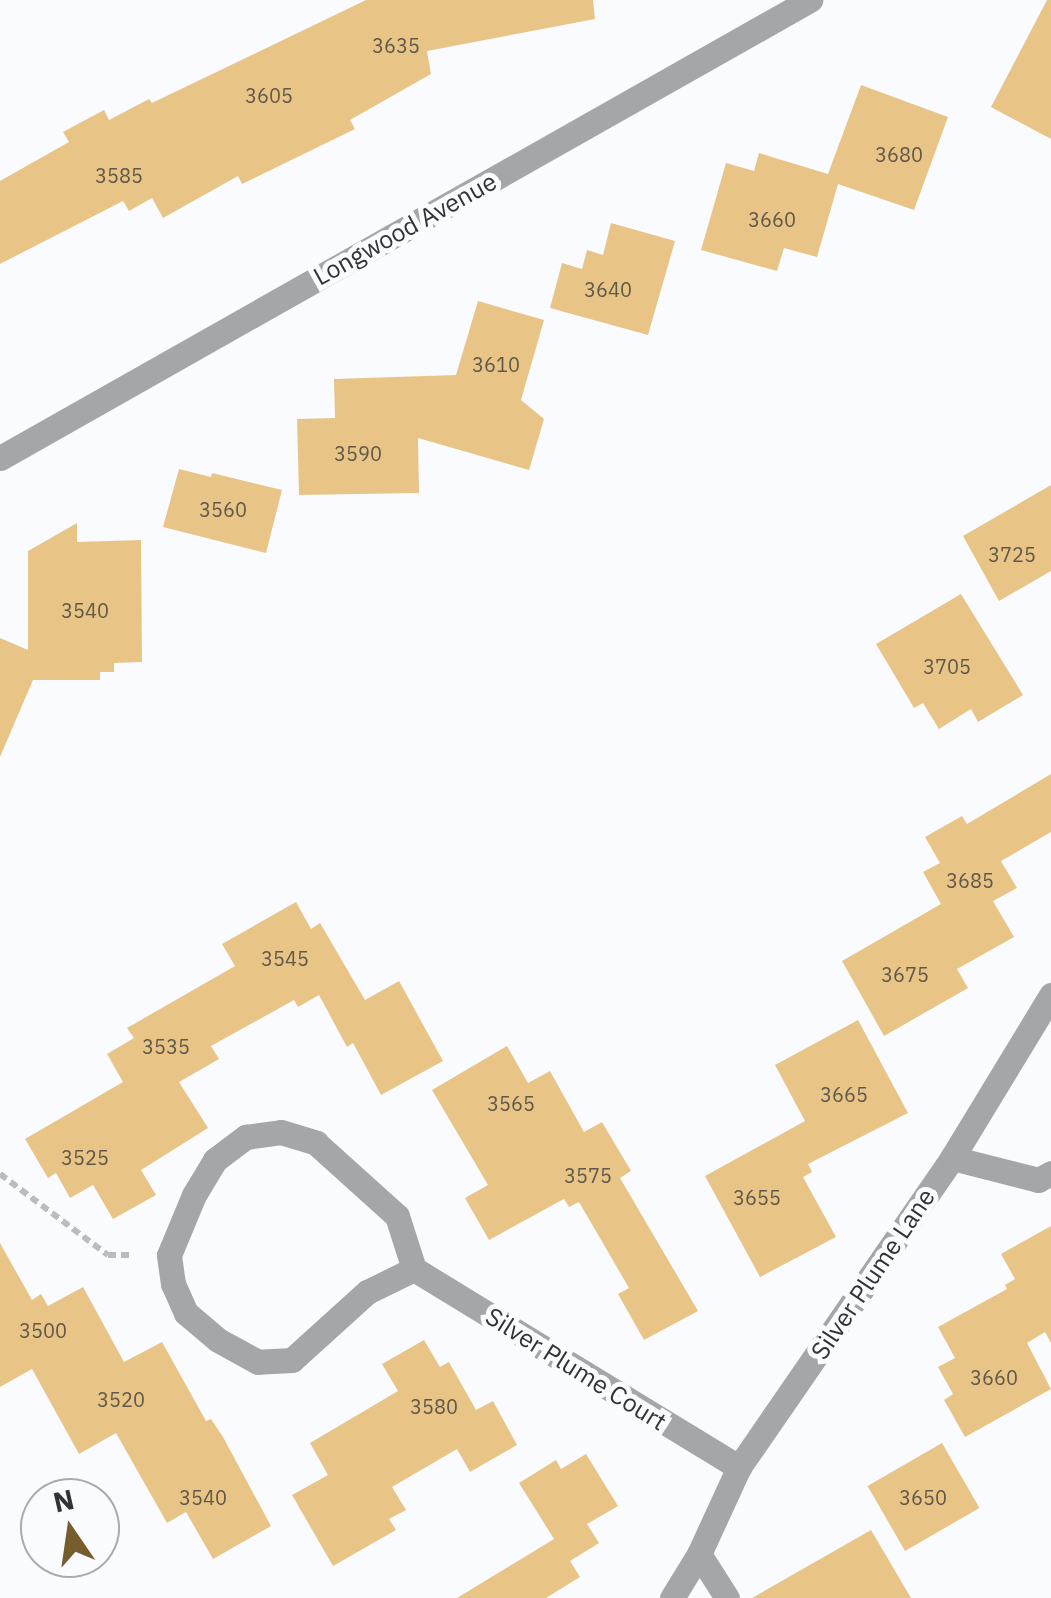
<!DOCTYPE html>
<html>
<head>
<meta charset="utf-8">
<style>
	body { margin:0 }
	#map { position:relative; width:1051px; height:1598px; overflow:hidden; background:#f9fbff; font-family:"IBM Plex Sans",sans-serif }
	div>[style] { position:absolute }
	.building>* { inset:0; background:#e8c587; transform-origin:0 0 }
	.path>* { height:6px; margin-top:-3px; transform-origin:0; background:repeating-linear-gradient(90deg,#bbbcc0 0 8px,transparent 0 13px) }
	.lane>* { height:25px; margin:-12.5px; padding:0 12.5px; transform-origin:12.5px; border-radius:12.5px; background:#a5a6a8 }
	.street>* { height:25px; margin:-12.5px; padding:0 12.5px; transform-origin:12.5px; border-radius:12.5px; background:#a5a6a8 }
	span { translate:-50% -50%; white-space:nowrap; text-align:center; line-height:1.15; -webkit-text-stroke:10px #f9fbff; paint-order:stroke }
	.number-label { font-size:20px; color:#605849 }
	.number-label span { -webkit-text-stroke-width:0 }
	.street-label { font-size:25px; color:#323334 }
	.north { position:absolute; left:20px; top:1478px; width:100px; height:100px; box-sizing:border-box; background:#f9fbff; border:2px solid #a9abae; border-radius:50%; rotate:347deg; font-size:28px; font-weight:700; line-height:40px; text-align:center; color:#323334 }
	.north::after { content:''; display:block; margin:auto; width:35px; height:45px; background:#765d2e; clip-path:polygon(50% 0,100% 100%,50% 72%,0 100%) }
</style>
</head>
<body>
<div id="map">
	<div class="building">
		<i style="clip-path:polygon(366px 0,593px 0,595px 19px,427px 51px,431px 74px,350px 120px,355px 129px,242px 184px,238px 176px,163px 218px,152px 198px,129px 211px,123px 201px,0 264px,0 181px,69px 142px,63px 132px,104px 110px,109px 120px,149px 99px,152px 103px)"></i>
		<i style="clip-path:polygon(1047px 0,1051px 0,1051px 139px,991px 107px)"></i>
		<i style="clip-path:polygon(861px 85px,948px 117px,914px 210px,838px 184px,817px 257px,784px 248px,777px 271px,701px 250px,726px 163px,754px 171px,759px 153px,828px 174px)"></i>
		<i style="clip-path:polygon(611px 223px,675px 241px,648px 335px,550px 308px,562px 263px,582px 269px,587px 250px,603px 255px)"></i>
		<i style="clip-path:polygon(478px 301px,544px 320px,521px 400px,544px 419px,529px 470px,418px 438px,419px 493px,299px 495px,297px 419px,335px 418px,334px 379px,456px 375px)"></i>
		<i style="clip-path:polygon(179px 469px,211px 477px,212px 473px,282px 490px,266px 553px,163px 527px)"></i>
		<i style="clip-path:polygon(1051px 485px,1051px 571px,999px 601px,963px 536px)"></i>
		<i style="clip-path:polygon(77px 523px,77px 542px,141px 540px,142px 662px,114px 663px,114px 672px,100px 672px,100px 680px,33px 680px,0 757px,0 638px,28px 650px,28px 551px)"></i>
		<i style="clip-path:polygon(961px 594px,1023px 695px,978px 722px,971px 709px,939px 729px,923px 703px,914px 708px,876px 644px)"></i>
		<i style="clip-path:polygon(1051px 774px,1051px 832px,1001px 861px,1017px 888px,993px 901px,1014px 937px,957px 969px,968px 988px,884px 1036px,842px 961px,941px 904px,923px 872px,940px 863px,925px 837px,962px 816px,967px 824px)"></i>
		<i style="clip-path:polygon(296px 902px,311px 929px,320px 923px,365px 1000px,399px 981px,443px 1061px,381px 1095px,353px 1043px,347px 1047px,319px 995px,298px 1007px,294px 1000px,211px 1046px,219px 1059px,179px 1082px,208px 1128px,141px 1170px,156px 1195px,113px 1219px,93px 1185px,70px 1198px,56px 1173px,48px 1178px,25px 1139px,123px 1082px,107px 1054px,134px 1038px,127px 1028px,235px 966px,222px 944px)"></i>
		<i style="clip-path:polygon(858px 1020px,908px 1113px,808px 1164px,812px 1172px,803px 1177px,836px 1237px,760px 1277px,705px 1176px,805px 1121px,775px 1065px)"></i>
		<i style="clip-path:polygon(507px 1046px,528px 1083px,550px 1071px,584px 1132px,602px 1122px,631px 1171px,620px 1178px,698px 1311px,644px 1340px,618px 1294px,629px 1288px,579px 1202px,569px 1207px,564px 1199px,489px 1240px,465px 1198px,488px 1185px,432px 1090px)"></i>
		<i style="clip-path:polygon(1051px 1226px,1051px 1343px,1045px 1332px,1027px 1343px,1051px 1389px,965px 1437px,944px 1400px,953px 1394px,938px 1367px,955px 1358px,938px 1327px,1007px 1289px,1005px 1285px,1015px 1279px,1001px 1254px)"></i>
		<i style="clip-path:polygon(0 1243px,32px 1300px,41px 1294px,48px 1306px,83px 1287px,124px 1362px,162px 1342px,206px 1421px,211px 1419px,223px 1437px,271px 1526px,213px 1559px,186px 1512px,167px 1523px,116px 1433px,79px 1454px,32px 1369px,0 1387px)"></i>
		<i style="clip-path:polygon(424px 1340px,440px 1367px,449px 1362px,476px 1410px,493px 1401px,517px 1445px,470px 1472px,457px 1449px,392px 1487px,406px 1510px,389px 1519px,396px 1530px,333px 1566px,292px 1495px,328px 1475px,310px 1443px,398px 1391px,382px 1364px)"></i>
		<i style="left:942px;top:1443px;width:75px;height:86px;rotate:60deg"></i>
		<i style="clip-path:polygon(586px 1454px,618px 1506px,587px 1524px,599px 1543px,570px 1561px,580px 1577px,546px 1598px,457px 1598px,554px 1539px,519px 1483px,556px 1460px,561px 1469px)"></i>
		<i style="clip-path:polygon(871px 1530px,911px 1598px,752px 1598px)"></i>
	</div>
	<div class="path">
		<i style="left:0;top:1174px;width:135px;rotate:36.9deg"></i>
		<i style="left:108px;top:1255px;width:23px"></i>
	</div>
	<div class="lane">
		<i style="left:952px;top:1158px;width:89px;rotate:14.3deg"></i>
		<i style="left:1038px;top:1180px;width:15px;rotate:-28deg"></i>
	</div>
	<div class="street">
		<i style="left:0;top:458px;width:931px;rotate:-29.49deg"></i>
		<i style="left:281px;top:1132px;width:37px;rotate:17deg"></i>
		<i style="left:316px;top:1143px;width:109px;rotate:42deg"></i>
		<i style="left:397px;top:1216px;width:56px;rotate:72.2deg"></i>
		<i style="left:414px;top:1269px;width:52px;rotate:153.9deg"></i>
		<i style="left:367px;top:1292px;width:101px;rotate:137.8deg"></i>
		<i style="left:292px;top:1360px;width:34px;rotate:177deg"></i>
		<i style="left:258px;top:1362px;width:46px;rotate:-151.2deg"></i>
		<i style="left:218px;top:1340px;width:42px;rotate:-139.8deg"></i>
		<i style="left:186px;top:1313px;width:32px;rotate:-114deg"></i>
		<i style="left:173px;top:1284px;width:29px;rotate:-98deg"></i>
		<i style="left:169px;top:1255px;width:65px;rotate:-67.4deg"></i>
		<i style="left:194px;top:1195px;width:41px;rotate:-59deg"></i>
		<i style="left:215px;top:1160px;width:39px;rotate:-37deg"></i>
		<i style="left:246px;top:1137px;width:35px;rotate:-8deg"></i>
		<i style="left:414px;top:1269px;width:381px;rotate:31.4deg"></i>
		<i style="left:699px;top:1554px;width:96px;rotate:-65.3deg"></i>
		<i style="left:739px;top:1467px;width:375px;rotate:-55.4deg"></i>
		<i style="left:952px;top:1158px;width:191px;rotate:-58.7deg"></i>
		<i style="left:672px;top:1598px;width:52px;rotate:-58.5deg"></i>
		<i style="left:699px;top:1554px;width:52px;rotate:57.5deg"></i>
	</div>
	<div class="number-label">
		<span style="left:396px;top:45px">3635</span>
		<span style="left:269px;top:95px">3605</span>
		<span style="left:899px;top:154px">3680</span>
		<span style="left:119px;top:175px">3585</span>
		<span style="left:772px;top:219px">3660</span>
		<span style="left:608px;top:289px">3640</span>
		<span style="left:496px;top:364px">3610</span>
		<span style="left:358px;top:453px">3590</span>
		<span style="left:223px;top:509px">3560</span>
		<span style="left:1012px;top:554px">3725</span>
		<span style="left:85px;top:610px">3540</span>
		<span style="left:947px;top:666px">3705</span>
		<span style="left:970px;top:880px">3685</span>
		<span style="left:285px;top:958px">3545</span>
		<span style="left:905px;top:974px">3675</span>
		<span style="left:166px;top:1046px">3535</span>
		<span style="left:844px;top:1094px">3665</span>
		<span style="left:511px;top:1103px">3565</span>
		<span style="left:85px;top:1157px">3525</span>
		<span style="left:588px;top:1175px">3575</span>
		<span style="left:757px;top:1197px">3655</span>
		<span style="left:43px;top:1330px">3500</span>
		<span style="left:994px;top:1377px">3660</span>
		<span style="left:121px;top:1399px">3520</span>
		<span style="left:434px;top:1406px">3580</span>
		<span style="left:203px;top:1497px">3540</span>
		<span style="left:923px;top:1497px">3650</span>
	</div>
	<div class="street-label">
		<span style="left:405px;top:229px;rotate:-29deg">Longwood Avenue</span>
		<span style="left:873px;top:1274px;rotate:-56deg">Silver Plume Lane</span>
		<span style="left:576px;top:1369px;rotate:32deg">Silver Plume Court</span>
	</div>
	<div class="north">N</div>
</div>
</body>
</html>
